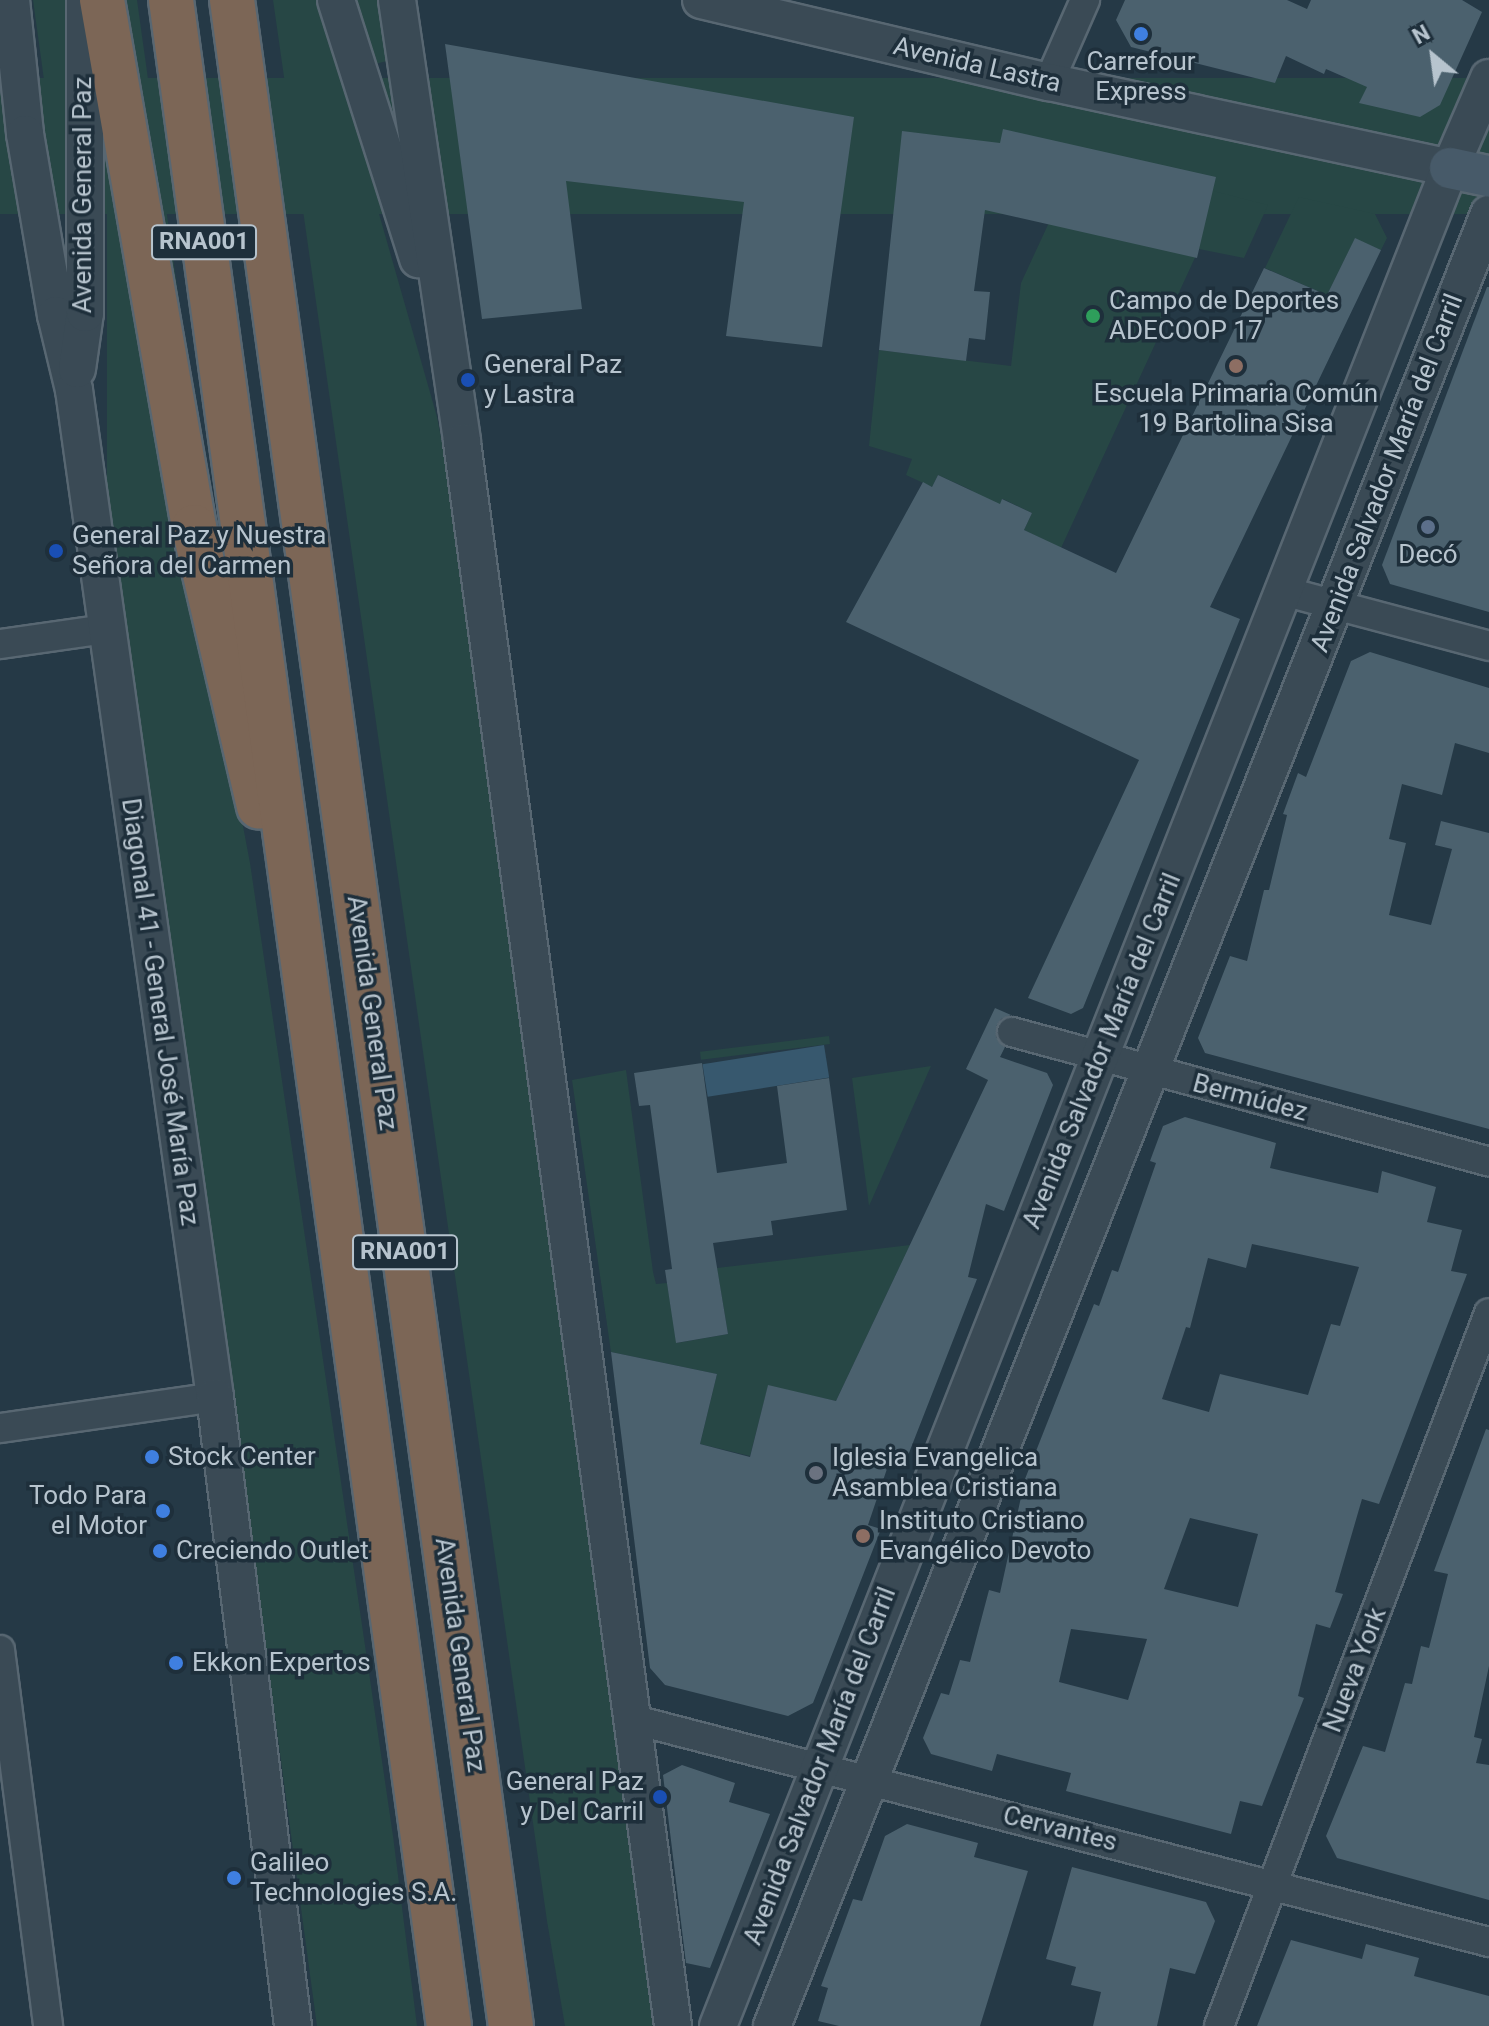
<!DOCTYPE html>
<html>
<head>
<meta charset="utf-8">
<style>
	body { margin:0 }
	#map { position:relative; width:1489px; height:2026px; overflow:hidden; background:#253946; font-family:Roboto,sans-serif }
	div>[style] { position:absolute }
	.green>* { inset:0; background:#274745; transform-origin:0 0 }
	.water>* { inset:0; background:#37586e; transform-origin:0 0 }
	.building>* { inset:0; background:#4b616e }
	.roads { filter:drop-shadow(2px 0 #586772) drop-shadow(-2px 0 #586772) drop-shadow(0 2px #586772) drop-shadow(0 -2px #586772) }
	.minor>* { height:28px; margin:-14px; padding:0 14px; transform-origin:14px; border-radius:14px; background:#3a4a55 }
	.tertiary>* { height:36px; margin:-18px; padding:0 18px; transform-origin:18px; border-radius:18px; background:#3a4a55 }
	.secondary>* { height:40px; margin:-20px; padding:0 20px; transform-origin:20px; border-radius:20px; background:#475a69 }
	.motorway>* { height:44px; margin:-22px; padding:0 22px; transform-origin:22px; border-radius:22px; background:#7c6656 }
	.dots>* { width:22px; height:22px; translate:-50% -50%; box-sizing:border-box; border:4px solid #1e2f3b; border-radius:50% }
	span { translate:-50% -50%; white-space:nowrap; text-align:center; line-height:1.15; -webkit-text-stroke:7px #1e2f3b; paint-order:stroke }
	.shield-label span { padding:2px 6px; background:#1e2f3b; border:2px solid; border-radius:6px; -webkit-text-stroke-width:0 }
	.shield-label { font-size:24px; color:#b7c4ce; font-weight:700 }
	.poi-label { font-size:26px; color:#b7c4ce }
	.left { translate:0 -50%; text-align:left }
	.right { translate:-100% -50%; text-align:right }
	.street-label { font-size:26px; color:#b7c4ce }
	.north { position:absolute; left:1393px; top:16px; width:80px; height:80px; -webkit-text-stroke:6px #1e2f3b; paint-order:stroke; rotate:331deg; font-size:22px; font-weight:700; line-height:32px; text-align:center; color:#b7c4ce }
	.north::after { content:''; display:block; margin:auto; width:28px; height:36px; background:#b7c4ce; clip-path:polygon(50% 0,100% 100%,50% 72%,0 100%) }
</style>
</head>
<body>
<div id="map">
	<div class="green">
		<i style="clip-path:polygon(33px 0,71px 0,73px 134px,52px 138px)"></i>
		<i style="clip-path:polygon(118px 0,137px 0,185px 344px,177px 347px)"></i>
		<i style="clip-path:polygon(273px 0,318px 0,437px 417px,446px 463px,656px 2026px,565px 2026px,547px 1921px)"></i>
		<i style="clip-path:polygon(354px 0,383px 0,391px 60px,375px 64px)"></i>
		<i style="left:1489px;top:78px;width:136px;height:2095px;rotate:90deg"></i>
		<i style="clip-path:polygon(107px 125px,134px 250px,250px 863px,393px 1836px,417px 2026px,317px 2026px,143px 743px,107px 518px)"></i>
		<i style="clip-path:polygon(1084px 147px,1216px 177px,1213px 191px,1268px 205px,1244px 258px,1199px 249px,1061px 548px,1024px 530px,1032px 513px,1003px 499px,994px 516px,971px 490px,938px 475px,932px 487px,906px 475px,912px 459px,869px 446px,879px 350px,1011px 366px,1021px 283px)"></i>
		<i style="clip-path:polygon(1299px 197px,1375px 214px,1387px 238px,1381px 250px,1355px 239px,1327px 295px,1265px 268px)"></i>
		<i style="left:829px;top:1036px;width:8px;height:130px;rotate:83deg"></i>
		<i style="clip-path:polygon(931px 1066px,869px 1206px,852px 1078px)"></i>
		<i style="clip-path:polygon(626px 1070px,653px 1272px,656px 1284px,667px 1283px,677px 1343px,728px 1334px,717px 1268px,910px 1245px,836px 1401px,768px 1386px,750px 1456px,700px 1444px,717px 1374px,611px 1352px,572px 1080px)"></i>
	</div>
	<div class="water">
		<i style="left:824px;top:1045px;width:33px;height:123px;rotate:81deg"></i>
	</div>
	<div class="building">
		<i style="clip-path:polygon(1125px 0,1287px 0,1307px 9px,1311px 0,1462px 0,1482px 12px,1440px 105px,1420px 117px,1359px 103px,1367px 87px,1326px 69px,1324px 74px,1286px 56px,1275px 83px,1131px 47px,1116px 20px)"></i>
		<i style="clip-path:polygon(445px 44px,854px 117px,822px 347px,726px 336px,744px 202px,566px 181px,582px 309px,482px 319px)"></i>
		<i style="clip-path:polygon(1003px 129px,1216px 177px,1197px 258px,985px 210px,974px 291px,990px 292px,985px 340px,969px 338px,966px 361px,879px 350px,902px 131px,1000px 143px)"></i>
		<i style="clip-path:polygon(1355px 238px,1381px 250px,1210px 607px,1240px 619px,1083px 1008px,1071px 1014px,1028px 998px,1139px 760px,846px 622px,923px 482px,932px 487px,938px 475px,1000px 504px,1002px 499px,1032px 513px,1024px 530px,1116px 573px,1264px 268px,1327px 295px)"></i>
		<i style="clip-path:polygon(1487px 287px,1489px 287px,1489px 612px,1390px 584px,1382px 565px)"></i>
		<i style="clip-path:polygon(1370px 652px,1489px 688px,1489px 753px,1455px 743px,1442px 795px,1402px 784px,1389px 839px,1406px 843px,1389px 915px,1431px 925px,1452px 849px,1435px 845px,1441px 821px,1489px 833px,1489px 1129px,1205px 1053px,1198px 1038px,1230px 956px,1247px 961px,1264px 890px,1269px 890px,1287px 815px,1283px 814px,1298px 773px,1306px 777px,1351px 661px)"></i>
		<i style="clip-path:polygon(995px 1008px,1011px 1015px,1001px 1019px,996px 1027px,996px 1037px,1005px 1047px,1000px 1057px,1047px 1073px,1053px 1085px,1004px 1211px,986px 1204px,968px 1277px,977px 1279px,907px 1458px,892px 1454px,868px 1525px,881px 1529px,813px 1703px,788px 1716px,665px 1685px,650px 1668px,611px 1352px,717px 1374px,700px 1444px,750px 1457px,768px 1385px,836px 1401px,988px 1080px,966px 1069px)"></i>
		<i style="clip-path:polygon(702px 1063px,717px 1173px,787px 1163px,777px 1086px,829px 1078px,847px 1210px,771px 1221px,773px 1235px,713px 1243px,728px 1334px,676px 1343px,665px 1270px,672px 1269px,650px 1105px,639px 1106px,634px 1073px)"></i>
		<i style="clip-path:polygon(evenodd,1185px 1117px,1276px 1143px,1270px 1168px,1378px 1193px,1382px 1171px,1436px 1187px,1427px 1222px,1462px 1230px,1451px 1271px,1467px 1274px,1379px 1504px,1362px 1499px,1335px 1592px,1343px 1594px,1330px 1628px,1316px 1624px,1298px 1696px,1304px 1698px,1262px 1806px,1240px 1801px,1231px 1834px,1066px 1791px,1071px 1773px,997px 1754px,992px 1771px,931px 1754px,923px 1738px,941px 1693px,949px 1695px,960px 1660px,970px 1662px,989px 1590px,1000px 1593px,1025px 1479px,1094px 1304px,1099px 1306px,1112px 1270px,1118px 1272px,1156px 1163px,1150px 1161px,1163px 1126px,1185px 1117px,1252px 1244px,1359px 1267px,1340px 1326px,1331px 1324px,1308px 1395px,1220px 1374px,1209px 1412px,1162px 1399px,1186px 1327px,1190px 1328px,1208px 1258px,1246px 1268px,1252px 1244px,1185px 1117px,1190px 1518px,1258px 1534px,1238px 1607px,1164px 1589px,1190px 1518px,1185px 1117px,1071px 1629px,1147px 1639px,1128px 1700px,1059px 1682px,1071px 1629px)"></i>
		<i style="clip-path:polygon(1486px 1429px,1489px 1430px,1489px 1666px,1474px 1737px,1482px 1739px,1476px 1763px,1489px 1765px,1489px 1900px,1337px 1858px,1326px 1836px,1363px 1746px,1385px 1752px,1405px 1683px,1412px 1684px,1421px 1646px,1429px 1648px,1448px 1574px,1434px 1571px)"></i>
		<i style="clip-path:polygon(682px 1765px,735px 1783px,729px 1802px,770px 1814px,710px 1968px,686px 1963px,663px 1775px)"></i>
		<i style="clip-path:polygon(907px 1824px,978px 1843px,974px 1857px,1028px 1871px,980px 2026px,839px 2026px,818px 2021px,828px 1988px,821px 1986px,853px 1899px,862px 1901px,885px 1836px)"></i>
		<i style="clip-path:polygon(1072px 1867px,1206px 1902px,1215px 1921px,1195px 1974px,1170px 1968px,1157px 2026px,1093px 2026px,1101px 1992px,1071px 1985px,1076px 1967px,1046px 1959px)"></i>
		<i style="clip-path:polygon(1291px 1940px,1362px 1959px,1366px 1944px,1419px 1958px,1414px 1976px,1489px 1996px,1489px 2026px,1257px 2026px)"></i>
	</div>
	<div class="roads">
		<div class="minor">
			<i style="left:1049px;top:82px;width:90px;rotate:-66.3deg"></i>
			<i style="left:1283px;top:591px;width:213px;rotate:14.9deg"></i>
			<i style="left:0;top:644px;width:106px;rotate:-8.1deg"></i>
			<i style="left:1012px;top:1032px;width:494px;rotate:15.2deg"></i>
			<i style="left:0;top:1428px;width:217px;rotate:-8.2deg"></i>
			<i style="left:0;top:1650px;width:379px;rotate:82.7deg"></i>
			<i style="left:631px;top:1719px;width:887px;rotate:14.57deg"></i>
			<i style="left:1219px;top:2026px;width:762px;rotate:-69.26deg"></i>
		</div>
		<div class="tertiary">
			<i style="left:11px;top:0;width:135px;rotate:84deg"></i>
			<i style="left:25px;top:134px;width:184px;rotate:80.3deg"></i>
			<i style="left:56px;top:315px;width:77px;rotate:76.5deg"></i>
			<i style="left:74px;top:390px;width:1017px;rotate:82.03deg"></i>
			<i style="left:215px;top:1397px;width:634px;rotate:82.93deg"></i>
			<i style="left:336px;top:0;width:272px;rotate:72.4deg"></i>
			<i style="left:397px;top:0;width:447px;rotate:81.6deg"></i>
			<i style="left:462px;top:442px;width:1598px;rotate:82.41deg"></i>
			<i style="left:701px;top:0;width:358px;rotate:13.3deg"></i>
			<i style="left:1049px;top:82px;width:410px;rotate:12.1deg"></i>
			<i style="left:77px;top:369px;width:57px;rotate:-81.9deg"></i>
			<i style="left:85px;top:313px;width:313px;rotate:-90deg"></i>
			<i style="left:718px;top:2026px;width:1997px;rotate:-68.5deg"></i>
			<i style="left:1450px;top:168px;width:98px;rotate:-66.6deg"></i>
			<i style="left:772px;top:2026px;width:1949px;rotate:-68.41deg"></i>
		</div>
		<div class="secondary">
			<i style="left:1450px;top:168px;width:40px;rotate:12deg"></i>
		</div>
		<div class="motorway">
			<i style="left:102px;top:0;width:535px;rotate:80.1deg"></i>
			<i style="left:194px;top:527px;width:287px;rotate:76.9deg"></i>
			<i style="left:171px;top:0;width:2045px;rotate:82.19deg"></i>
			<i style="left:232px;top:0;width:2045px;rotate:82.16deg"></i>
		</div>
	</div>
	<div class="dots">
		<i style="left:1141px;top:34px;background:#3f7fe0"></i>
		<i style="left:1093px;top:316px;background:#2e9e5b"></i>
		<i style="left:1236px;top:366px;background:#8d6e63"></i>
		<i style="left:468px;top:380px;background:#1a4fb4"></i>
		<i style="left:1428px;top:527px;background:#5c6f8a"></i>
		<i style="left:56px;top:551px;background:#1a4fb4"></i>
		<i style="left:152px;top:1457px;background:#3f7fe0"></i>
		<i style="left:816px;top:1473px;background:#6b7280"></i>
		<i style="left:163px;top:1511px;background:#3f7fe0"></i>
		<i style="left:863px;top:1536px;background:#8d6e63"></i>
		<i style="left:160px;top:1551px;background:#3f7fe0"></i>
		<i style="left:176px;top:1663px;background:#3f7fe0"></i>
		<i style="left:660px;top:1797px;background:#1a4fb4"></i>
		<i style="left:234px;top:1878px;background:#3f7fe0"></i>
	</div>
	<div class="shield-label">
		<span style="left:204px;top:242px">RNA001</span>
		<span style="left:405px;top:1252px">RNA001</span>
	</div>
	<div class="poi-label">
		<span style="left:1141px;top:77px">Carrefour<br>Express</span>
		<span class="left" style="left:1109px;top:316px">Campo de Deportes<br>ADECOOP 17</span>
		<span class="left" style="left:484px;top:380px">General Paz<br>y Lastra</span>
		<span style="left:1236px;top:409px">Escuela Primaria Común<br>19 Bartolina Sisa</span>
		<span class="left" style="left:72px;top:551px">General Paz y Nuestra<br>Señora del Carmen</span>
		<span style="left:1428px;top:555px">Decó</span>
		<span class="left" style="left:168px;top:1457px">Stock Center</span>
		<span class="left" style="left:832px;top:1473px">Iglesia Evangelica<br>Asamblea Cristiana</span>
		<span class="right" style="left:147px;top:1511px">Todo Para<br>el Motor</span>
		<span class="left" style="left:879px;top:1536px">Instituto Cristiano<br>Evangélico Devoto</span>
		<span class="left" style="left:176px;top:1551px">Creciendo Outlet</span>
		<span class="left" style="left:192px;top:1663px">Ekkon Expertos</span>
		<span class="right" style="left:644px;top:1797px">General Paz<br>y Del Carril</span>
		<span class="left" style="left:250px;top:1878px">Galileo<br>Technologies S.A.</span>
	</div>
	<div class="street-label">
		<span style="left:977px;top:65px;rotate:13deg">Avenida Lastra</span>
		<span style="left:83px;top:195px;rotate:-90deg">Avenida General Paz</span>
		<span style="left:1387px;top:473px;rotate:-69deg">Avenida Salvador María del Carril</span>
		<span style="left:160px;top:1012px;rotate:82deg">Diagonal 41 - General José María Paz</span>
		<span style="left:372px;top:1013px;rotate:82deg">Avenida General Paz</span>
		<span style="left:1102px;top:1051px;rotate:-68deg">Avenida Salvador María del Carril</span>
		<span style="left:1250px;top:1098px;rotate:15deg">Bermúdez</span>
		<span style="left:460px;top:1655px;rotate:82deg">Avenida General Paz</span>
		<span style="left:1355px;top:1670px;rotate:-69deg">Nueva York</span>
		<span style="left:820px;top:1766px;rotate:-69deg">Avenida Salvador María del Carril</span>
		<span style="left:1060px;top:1829px;rotate:14deg">Cervantes</span>
	</div>
	<div class="north">N</div>
</div>
</body>
</html>
